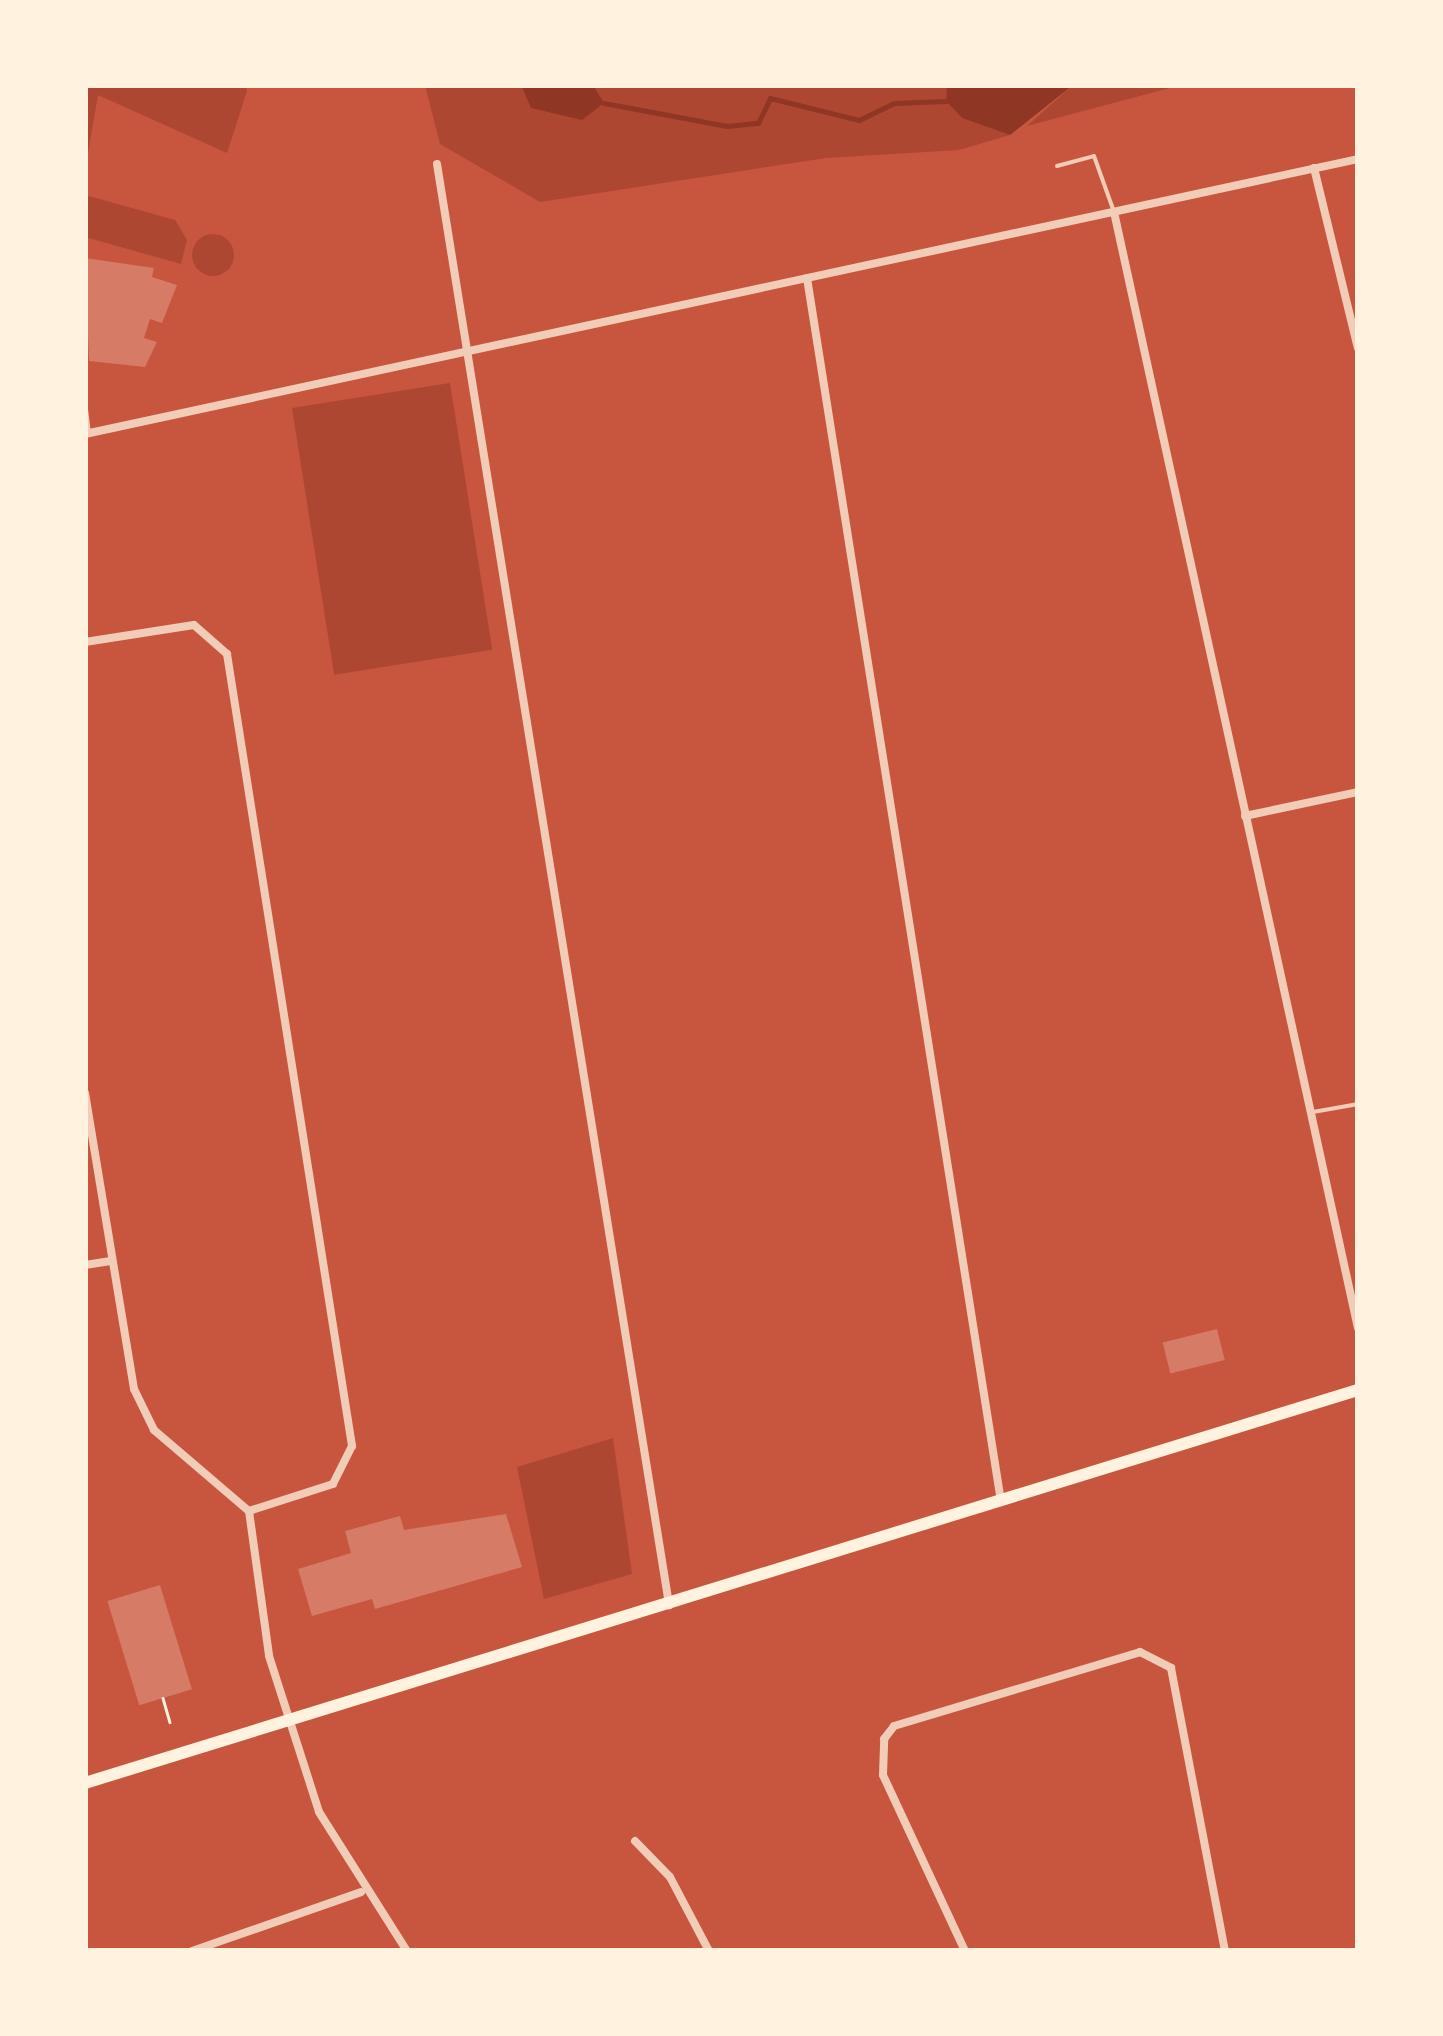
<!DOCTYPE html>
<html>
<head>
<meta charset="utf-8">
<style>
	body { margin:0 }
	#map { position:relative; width:1443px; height:2036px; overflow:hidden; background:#c8553d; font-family:Mulish,sans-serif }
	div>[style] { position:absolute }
	.green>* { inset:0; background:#ae4732; transform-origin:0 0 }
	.round { border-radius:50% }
	.water>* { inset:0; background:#8f3625 }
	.stream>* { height:5px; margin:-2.5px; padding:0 2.5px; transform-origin:2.5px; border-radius:2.5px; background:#8f3625 }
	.building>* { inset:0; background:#d67c66; transform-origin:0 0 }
	.path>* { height:2.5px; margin:-1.25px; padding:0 1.25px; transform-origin:1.25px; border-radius:1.25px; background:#fff3e0 }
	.service>* { height:4px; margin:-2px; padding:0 2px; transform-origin:2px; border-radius:2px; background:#f1ccb7 }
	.minor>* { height:8px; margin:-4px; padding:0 4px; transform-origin:4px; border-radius:4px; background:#f1ccb7 }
	.primary>* { height:12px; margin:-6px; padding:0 6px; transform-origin:6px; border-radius:6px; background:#fff3e0 }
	span { translate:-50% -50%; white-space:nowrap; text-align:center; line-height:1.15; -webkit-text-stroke:8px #fff3e0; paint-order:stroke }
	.frame { position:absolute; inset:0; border:88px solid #fff3e0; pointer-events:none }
</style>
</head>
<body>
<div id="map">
	<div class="green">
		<i style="clip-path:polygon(85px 85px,246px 85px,247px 91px,227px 153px,98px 95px,87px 159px)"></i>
		<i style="clip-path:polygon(425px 85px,521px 85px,531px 108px,604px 103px,593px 85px,947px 85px,946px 101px,962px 118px,1010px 135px,959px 150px,826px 158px,540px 202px,440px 144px)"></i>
		<i style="clip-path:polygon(1073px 85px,1181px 85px,1027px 126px)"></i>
		<i style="clip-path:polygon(85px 195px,175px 220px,187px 240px,181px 264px,85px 237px)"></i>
		<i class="round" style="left:192px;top:234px;width:42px;height:42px"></i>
		<i style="left:450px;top:383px;width:270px;height:160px;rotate:81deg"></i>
		<i style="clip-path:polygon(613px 1438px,632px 1574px,544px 1599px,517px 1467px)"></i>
	</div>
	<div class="water">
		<i style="clip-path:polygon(521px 85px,593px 85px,604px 103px,582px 120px,531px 108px)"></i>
		<i style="clip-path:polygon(947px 85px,1073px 85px,1010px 135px,962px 118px,946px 101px)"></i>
	</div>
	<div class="stream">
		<i style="left:604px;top:103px;width:125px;rotate:10.6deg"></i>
		<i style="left:727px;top:126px;width:31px;rotate:-6deg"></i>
		<i style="left:758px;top:123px;width:28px;rotate:-64deg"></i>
		<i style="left:770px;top:98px;width:92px;rotate:13.9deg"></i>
		<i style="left:859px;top:120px;width:39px;rotate:-26deg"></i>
		<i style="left:894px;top:103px;width:52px;rotate:-2.2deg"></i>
	</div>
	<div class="building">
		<i style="clip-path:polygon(85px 258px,154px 268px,152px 277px,177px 285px,162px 323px,150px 319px,144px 338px,157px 342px,145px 367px,89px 361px)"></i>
		<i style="left:1217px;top:1329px;width:32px;height:56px;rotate:76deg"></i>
		<i style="clip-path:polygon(506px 1514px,522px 1567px,375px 1609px,372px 1599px,312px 1616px,298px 1569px,351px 1553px,345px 1531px,400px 1516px,404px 1530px)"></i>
		<i style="left:160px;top:1585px;width:109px;height:55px;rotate:73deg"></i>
	</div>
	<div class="path">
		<i style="left:163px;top:1698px;width:25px;rotate:74deg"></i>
	</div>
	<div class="service">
		<i style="left:1057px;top:166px;width:38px;rotate:-15deg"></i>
		<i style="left:1094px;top:156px;width:59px;rotate:70.3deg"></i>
		<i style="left:85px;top:401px;width:32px;rotate:83deg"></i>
		<i style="left:1313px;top:1112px;width:46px;rotate:-10.1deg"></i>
	</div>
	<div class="minor">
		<i style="left:437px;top:164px;width:1460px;rotate:80.85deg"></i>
		<i style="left:1314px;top:168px;width:185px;rotate:76.3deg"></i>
		<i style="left:1114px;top:212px;width:1142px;rotate:77.67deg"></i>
		<i style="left:807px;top:278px;width:1238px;rotate:80.99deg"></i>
		<i style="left:85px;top:434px;width:1302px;rotate:-12.19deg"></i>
		<i style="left:85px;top:642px;width:110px;rotate:-8.9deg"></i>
		<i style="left:194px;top:625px;width:44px;rotate:41.3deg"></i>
		<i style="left:227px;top:654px;width:802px;rotate:81.03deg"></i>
		<i style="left:352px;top:1446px;width:42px;rotate:116.6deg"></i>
		<i style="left:333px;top:1484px;width:88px;rotate:162.2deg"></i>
		<i style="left:1245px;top:816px;width:116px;rotate:-12deg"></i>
		<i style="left:85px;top:1093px;width:300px;rotate:80.6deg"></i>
		<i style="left:134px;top:1389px;width:46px;rotate:64deg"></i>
		<i style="left:154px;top:1430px;width:125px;rotate:40.5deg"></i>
		<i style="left:85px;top:1265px;width:26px;rotate:-9deg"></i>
		<i style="left:249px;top:1511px;width:146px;rotate:82.1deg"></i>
		<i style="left:269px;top:1656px;width:164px;rotate:72.2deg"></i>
		<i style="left:319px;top:1812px;width:165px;rotate:57.7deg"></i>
		<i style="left:635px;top:1841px;width:50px;rotate:45.8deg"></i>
		<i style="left:670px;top:1877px;width:84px;rotate:62.2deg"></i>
		<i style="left:192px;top:1951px;width:179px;rotate:-19.2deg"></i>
		<i style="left:965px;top:1951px;width:194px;rotate:-115deg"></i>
		<i style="left:883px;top:1775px;width:36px;rotate:-88deg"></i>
		<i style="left:884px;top:1739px;width:16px;rotate:-52deg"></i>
		<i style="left:894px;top:1726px;width:257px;rotate:-16.7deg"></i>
		<i style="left:1140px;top:1652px;width:35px;rotate:27deg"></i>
		<i style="left:1171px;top:1668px;width:288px;rotate:79.2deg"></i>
	</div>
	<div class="primary">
		<i style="left:85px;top:1783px;width:1332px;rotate:-17.16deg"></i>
	</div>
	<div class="frame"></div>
</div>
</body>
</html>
